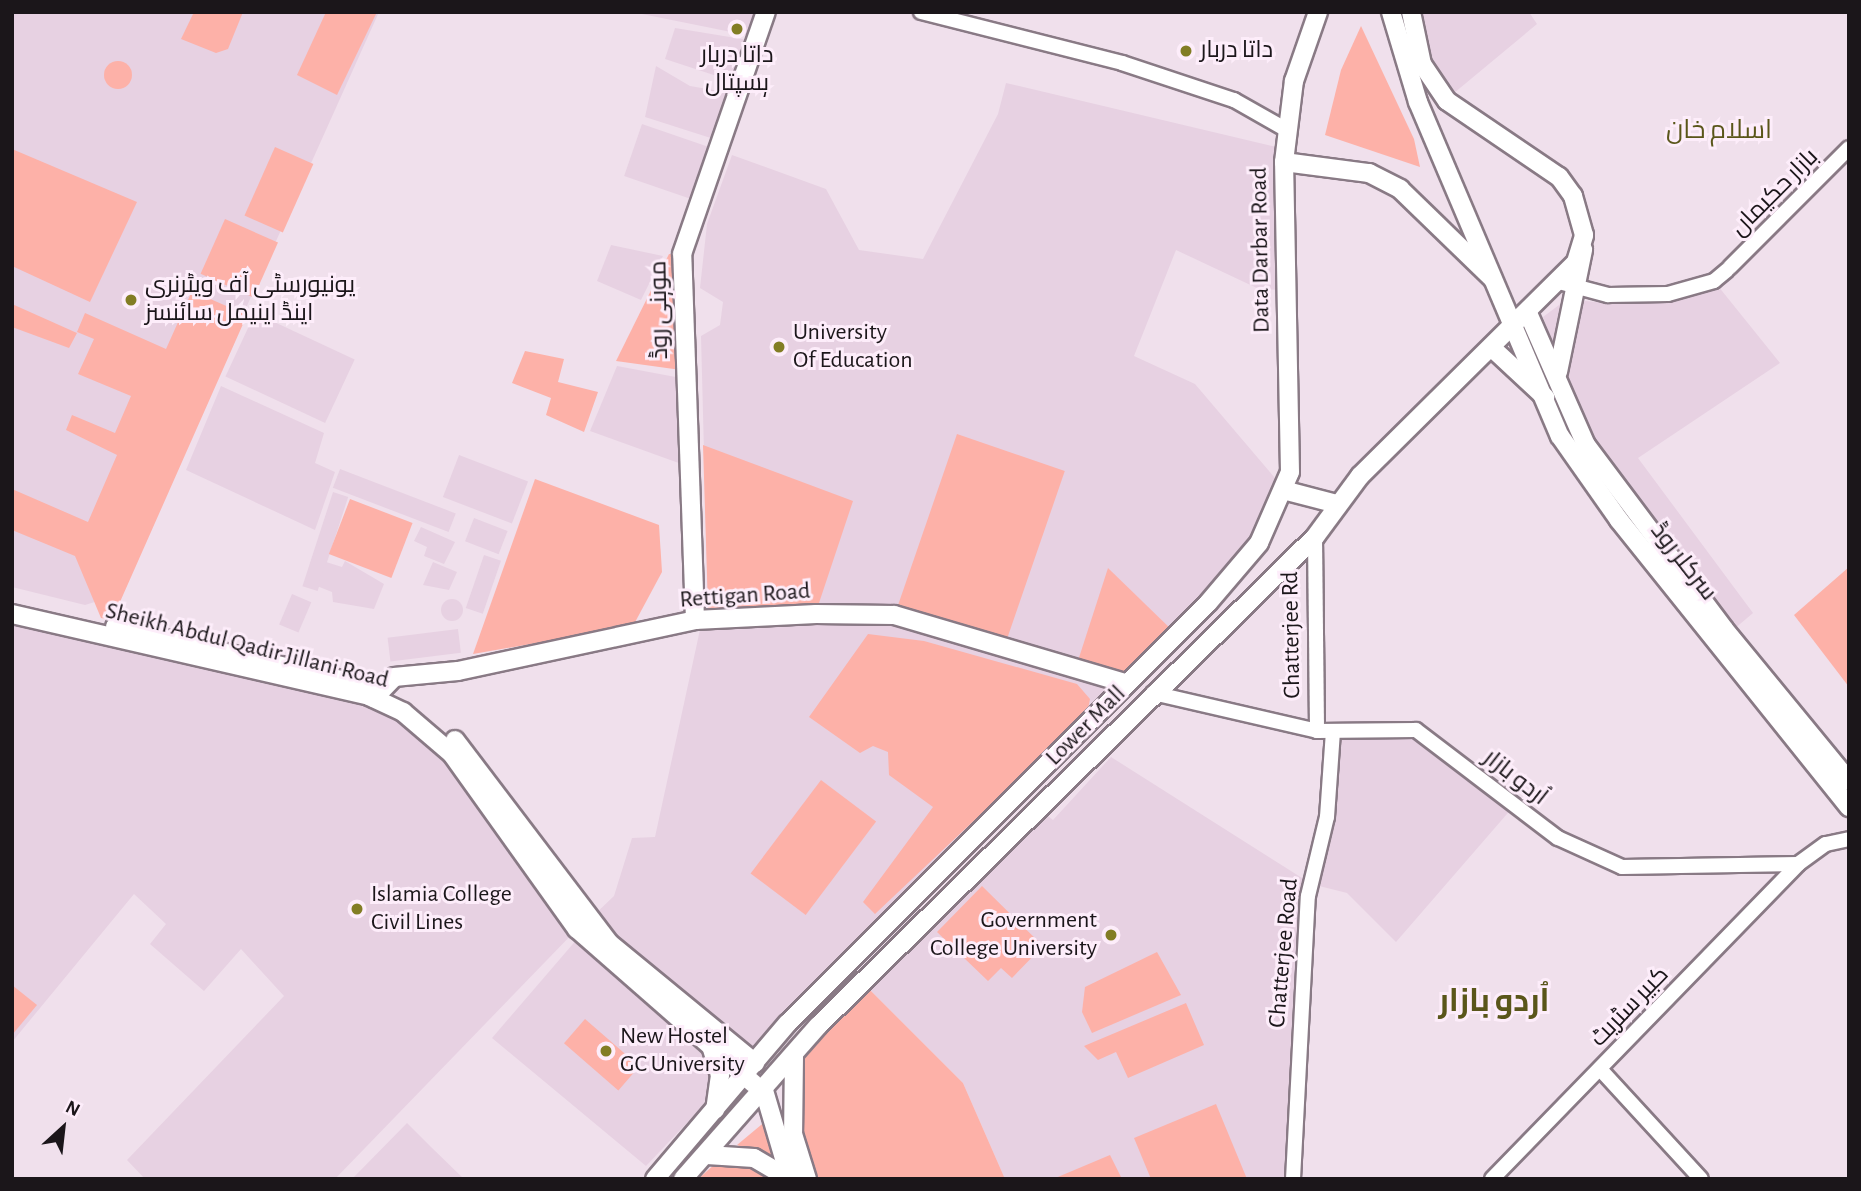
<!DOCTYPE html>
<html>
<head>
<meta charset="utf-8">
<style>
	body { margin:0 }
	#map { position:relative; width:1861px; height:1191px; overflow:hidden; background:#f0e0ec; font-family:"Alegreya Sans",Cairo,sans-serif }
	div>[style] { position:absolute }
	.built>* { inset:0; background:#e7d1e2; transform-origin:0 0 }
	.round { border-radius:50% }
	.green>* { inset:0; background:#fdb1a8; transform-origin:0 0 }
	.roads { filter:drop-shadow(2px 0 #897a85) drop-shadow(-2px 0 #897a85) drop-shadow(0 2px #897a85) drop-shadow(0 -2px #897a85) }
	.minor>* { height:14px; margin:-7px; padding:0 7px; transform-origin:7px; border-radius:7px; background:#fff }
	.major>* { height:18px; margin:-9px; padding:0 9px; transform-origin:9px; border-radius:9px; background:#fff }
	.dots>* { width:19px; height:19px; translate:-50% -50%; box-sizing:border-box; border:4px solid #fdedfa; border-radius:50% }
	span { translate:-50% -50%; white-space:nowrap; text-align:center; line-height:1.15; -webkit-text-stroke:6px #fdedfa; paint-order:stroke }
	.poi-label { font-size:24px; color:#1b161a }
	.left { translate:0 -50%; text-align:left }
	.right { translate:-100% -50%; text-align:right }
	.street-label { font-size:24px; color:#1b161a }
	.neighbourhood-label { font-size:26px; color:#5a561a }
	.district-label { font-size:32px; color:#5a561a; font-weight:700 }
	.frame { position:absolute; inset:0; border:14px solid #1b161a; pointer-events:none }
	.north { position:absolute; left:28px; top:1093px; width:70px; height:70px; -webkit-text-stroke:5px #fdedfa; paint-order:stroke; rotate:27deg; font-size:19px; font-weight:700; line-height:28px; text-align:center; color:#1b161a }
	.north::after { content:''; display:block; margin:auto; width:24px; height:32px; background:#1b161a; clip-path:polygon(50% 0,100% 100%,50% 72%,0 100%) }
</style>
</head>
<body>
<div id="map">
	<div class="built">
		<i style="clip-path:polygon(12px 12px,379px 12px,117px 595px,85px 605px,12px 587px)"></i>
		<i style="clip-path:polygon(632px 12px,766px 12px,756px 37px)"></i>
		<i style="clip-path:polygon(1414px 12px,1529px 12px,1537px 24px,1454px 93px,1421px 48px)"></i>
		<i style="clip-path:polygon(675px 28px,748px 40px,735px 82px,665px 59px)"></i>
		<i style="clip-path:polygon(656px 66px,690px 86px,731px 93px,717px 140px,645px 117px)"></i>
		<i style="clip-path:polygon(1006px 83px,1285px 149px,1286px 290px,1259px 289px,1176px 250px,1134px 356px,1195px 384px,1286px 491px,1259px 543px,758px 1058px,593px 916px,614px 896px,632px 838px,655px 837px,701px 625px,872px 622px,922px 628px,907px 609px,708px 608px,701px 336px,720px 325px,723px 302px,700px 288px,707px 224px,732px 155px,826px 189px,859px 250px,923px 259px,998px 114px)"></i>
		<i style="left:642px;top:124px;width:73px;height:55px;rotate:19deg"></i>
		<i style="clip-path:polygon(611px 245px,663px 256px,641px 300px,597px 281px)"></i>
		<i style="clip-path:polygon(1714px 281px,1780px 363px,1638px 458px,1753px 613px,1733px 630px,1589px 436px,1543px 317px,1567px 299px,1605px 303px)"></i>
		<i style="left:255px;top:313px;width:110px;height:70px;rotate:25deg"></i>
		<i style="clip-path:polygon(617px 366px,681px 378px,687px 466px,590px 431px)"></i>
		<i style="clip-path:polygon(221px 386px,324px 433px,315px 463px,335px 472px,315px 530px,186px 470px)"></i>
		<i style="left:459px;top:455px;width:74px;height:45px;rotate:21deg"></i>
		<i style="left:340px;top:469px;width:124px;height:20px;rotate:21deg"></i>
		<i style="left:333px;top:492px;width:16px;height:99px;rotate:18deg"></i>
		<i style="left:474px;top:518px;width:36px;height:25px;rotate:21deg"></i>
		<i style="clip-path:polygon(421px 527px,455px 542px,444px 564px,424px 556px,427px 547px,414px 541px)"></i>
		<i style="left:484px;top:555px;width:18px;height:56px;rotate:19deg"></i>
		<i style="clip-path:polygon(345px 561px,384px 584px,374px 609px,333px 602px,332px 592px,317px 586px,326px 562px,342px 567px)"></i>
		<i style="clip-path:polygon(433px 562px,457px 572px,449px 590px,423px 585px)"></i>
		<i style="left:292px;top:594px;width:21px;height:33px;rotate:23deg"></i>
		<i class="round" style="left:441px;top:599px;width:22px;height:22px"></i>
		<i style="clip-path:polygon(12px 611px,412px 713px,578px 928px,335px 1179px,145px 1179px,127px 1160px,284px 996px,241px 949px,204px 991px,150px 944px,166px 924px,134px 894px,12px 1042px)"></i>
		<i style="left:458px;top:629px;width:24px;height:71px;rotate:83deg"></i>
		<i style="clip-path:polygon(1402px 728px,1513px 807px,1396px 942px,1347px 893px,1311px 884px,1293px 1179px,1005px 1179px,963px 1083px,866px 986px,1039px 809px,1053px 820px,1111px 757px,1310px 883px,1333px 732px)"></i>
		<i style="clip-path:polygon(578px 938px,707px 1059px,710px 1089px,702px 1107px,646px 1166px,492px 1038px)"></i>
		<i style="clip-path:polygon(407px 1123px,430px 1146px,464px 1179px,352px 1179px)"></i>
	</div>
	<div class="green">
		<i style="clip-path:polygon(194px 12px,243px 12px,228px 49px,216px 53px,181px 39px)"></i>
		<i style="clip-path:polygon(326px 12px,377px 12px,337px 95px,297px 75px)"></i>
		<i style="clip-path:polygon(1361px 26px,1414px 139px,1420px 167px,1325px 135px,1341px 70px)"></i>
		<i class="round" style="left:104px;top:61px;width:28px;height:28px"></i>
		<i style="left:275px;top:147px;width:42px;height:75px;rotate:24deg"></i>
		<i style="clip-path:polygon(12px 149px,137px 202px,90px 302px,12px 266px)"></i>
		<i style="left:225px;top:219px;width:58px;height:60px;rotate:24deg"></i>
		<i style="clip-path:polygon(669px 254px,680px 255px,681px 370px,616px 361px)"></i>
		<i style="clip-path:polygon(192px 291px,247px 315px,112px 620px,101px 618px,75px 556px,12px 530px,12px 489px,88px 522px,117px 455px,66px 430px,72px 415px,115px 433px,131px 396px,78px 374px,94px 339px,77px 332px,85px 313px,166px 349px)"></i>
		<i style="clip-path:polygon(12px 304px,77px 333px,69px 348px,12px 327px)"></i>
		<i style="clip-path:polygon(525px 351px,564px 359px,558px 382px,598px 392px,584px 432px,546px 415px,551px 398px,512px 383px)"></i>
		<i style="left:957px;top:434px;width:114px;height:182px;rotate:19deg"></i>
		<i style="clip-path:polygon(703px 445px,853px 501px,818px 606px,708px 608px)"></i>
		<i style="clip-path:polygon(535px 479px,659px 525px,662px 572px,633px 626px,473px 654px)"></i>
		<i style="left:350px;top:499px;width:67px;height:59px;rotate:21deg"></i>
		<i style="clip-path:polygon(1849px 567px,1849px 687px,1794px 615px)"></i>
		<i style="clip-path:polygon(1108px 568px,1176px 634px,1125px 683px,1075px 670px)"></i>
		<i style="clip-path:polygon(868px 634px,924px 641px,1077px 684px,1090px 699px,1087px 714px,875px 914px,863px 902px,933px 807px,889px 775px,888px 752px,873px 746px,860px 753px,809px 717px)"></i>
		<i style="left:821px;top:780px;width:69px;height:117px;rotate:37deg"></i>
		<i style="clip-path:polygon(982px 886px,1043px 946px,1012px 978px,1001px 968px,988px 981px,937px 932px)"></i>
		<i style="clip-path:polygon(1157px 952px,1181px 995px,1092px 1033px,1082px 1012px,1085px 987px)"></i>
		<i style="clip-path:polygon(12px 985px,37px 1005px,12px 1035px)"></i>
		<i style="clip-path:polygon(866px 986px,963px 1083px,1005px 1179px,814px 1179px,798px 1120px,798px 1061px)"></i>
		<i style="clip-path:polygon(1186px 1003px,1204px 1045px,1128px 1078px,1116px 1052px,1098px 1060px,1084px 1046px)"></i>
		<i style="left:585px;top:1019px;width:72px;height:32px;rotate:41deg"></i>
		<i style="clip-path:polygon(1216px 1104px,1247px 1179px,1151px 1179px,1134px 1138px)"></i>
		<i style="clip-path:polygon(767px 1120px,777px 1161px,737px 1145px)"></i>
		<i style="clip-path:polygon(1110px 1155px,1122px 1179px,1053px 1179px)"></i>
		<i style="clip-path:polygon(741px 1160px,783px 1179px,698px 1179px,715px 1164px)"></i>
	</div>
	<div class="roads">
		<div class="minor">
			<i style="left:921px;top:12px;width:207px;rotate:14.2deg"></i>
			<i style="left:1122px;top:63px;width:118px;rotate:18.3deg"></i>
			<i style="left:1234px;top:100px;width:61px;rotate:29.5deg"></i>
			<i style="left:1730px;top:267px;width:168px;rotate:-45deg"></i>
			<i style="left:1559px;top:282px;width:51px;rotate:14.9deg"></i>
			<i style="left:1608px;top:295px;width:60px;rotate:-1deg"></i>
			<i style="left:1668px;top:294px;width:48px;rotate:-15.8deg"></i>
			<i style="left:1714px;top:281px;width:17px;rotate:-40deg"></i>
			<i style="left:1315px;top:537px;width:194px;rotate:89.4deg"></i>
			<i style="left:1153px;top:693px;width:168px;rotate:13deg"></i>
			<i style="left:1317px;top:731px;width:99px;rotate:-0.6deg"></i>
			<i style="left:1416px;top:730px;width:178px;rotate:37.3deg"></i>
			<i style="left:1558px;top:838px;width:70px;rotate:24.4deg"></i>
			<i style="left:1622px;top:867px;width:176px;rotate:-1deg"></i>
			<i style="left:1798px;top:864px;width:34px;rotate:-36deg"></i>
			<i style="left:1826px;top:844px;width:24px;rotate:-12deg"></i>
			<i style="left:1600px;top:1069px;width:149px;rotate:47.4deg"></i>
			<i style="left:1293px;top:1179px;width:283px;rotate:-87deg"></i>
			<i style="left:1308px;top:896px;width:81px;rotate:-76.5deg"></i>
			<i style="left:1327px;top:817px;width:85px;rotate:-86deg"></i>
			<i style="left:1492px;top:1179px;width:439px;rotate:-45.8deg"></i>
		</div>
		<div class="major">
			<i style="left:1391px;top:12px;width:94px;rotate:73.3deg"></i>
			<i style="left:1418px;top:102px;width:363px;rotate:67deg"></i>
			<i style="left:1560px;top:436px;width:103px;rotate:54.9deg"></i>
			<i style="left:1619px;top:520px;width:368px;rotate:51.3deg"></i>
			<i style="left:1284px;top:162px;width:86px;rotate:7.4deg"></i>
			<i style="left:1369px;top:173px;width:35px;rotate:27deg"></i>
			<i style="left:1400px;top:189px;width:128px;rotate:44.1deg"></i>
			<i style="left:1528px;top:313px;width:144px;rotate:66.3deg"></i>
			<i style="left:1586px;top:445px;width:230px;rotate:53.1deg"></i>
			<i style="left:1724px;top:629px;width:197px;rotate:50.6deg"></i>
			<i style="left:1491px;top:347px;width:74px;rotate:42.8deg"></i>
			<i style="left:1558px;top:372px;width:125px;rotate:-78.4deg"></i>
			<i style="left:1287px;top:491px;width:52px;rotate:14.6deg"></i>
			<i style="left:12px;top:614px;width:366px;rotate:12.9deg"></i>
			<i style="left:369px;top:696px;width:38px;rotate:25deg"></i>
			<i style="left:403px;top:712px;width:65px;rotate:40.6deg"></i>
			<i style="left:452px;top:754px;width:215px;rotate:54.5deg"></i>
			<i style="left:577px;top:929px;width:235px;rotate:41.2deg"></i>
			<i style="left:695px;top:620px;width:366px;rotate:-92deg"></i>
			<i style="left:682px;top:254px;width:256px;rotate:-70.9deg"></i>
			<i style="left:115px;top:627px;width:272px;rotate:13.2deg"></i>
			<i style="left:374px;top:698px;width:29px;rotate:-46deg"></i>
			<i style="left:394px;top:677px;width:64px;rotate:-5.4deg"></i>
			<i style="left:458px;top:671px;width:242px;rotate:-12.1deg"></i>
			<i style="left:695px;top:620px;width:121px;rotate:-2.8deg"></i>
			<i style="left:816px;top:614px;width:78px;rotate:0.7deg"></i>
			<i style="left:894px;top:615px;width:241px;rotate:16.4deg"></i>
			<i style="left:455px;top:740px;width:255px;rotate:52.8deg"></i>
			<i style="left:609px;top:943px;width:189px;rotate:39.4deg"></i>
			<i style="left:712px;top:1049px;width:27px;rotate:73deg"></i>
			<i style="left:720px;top:1075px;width:35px;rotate:98deg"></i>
			<i style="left:794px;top:1056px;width:78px;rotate:90.7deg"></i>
			<i style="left:793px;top:1134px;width:47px;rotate:72.7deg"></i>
			<i style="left:763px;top:1087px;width:96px;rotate:73.6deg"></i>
			<i style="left:707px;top:1155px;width:47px;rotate:3.7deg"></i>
			<i style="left:754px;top:1158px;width:42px;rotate:30.3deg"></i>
			<i style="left:655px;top:1179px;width:205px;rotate:-49.6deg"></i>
			<i style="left:788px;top:1023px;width:594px;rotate:-45deg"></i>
			<i style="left:1208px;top:603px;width:79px;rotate:-49.6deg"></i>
			<i style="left:1259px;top:543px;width:77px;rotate:-66.4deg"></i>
			<i style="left:1290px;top:472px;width:310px;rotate:-91.1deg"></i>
			<i style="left:1284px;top:162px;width:82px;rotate:-83deg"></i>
			<i style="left:1294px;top:81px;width:73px;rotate:-70.8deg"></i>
			<i style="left:683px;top:1179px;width:204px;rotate:-48.6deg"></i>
			<i style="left:818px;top:1026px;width:697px;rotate:-44.54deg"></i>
			<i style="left:1315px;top:537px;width:76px;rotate:-53.6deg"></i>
			<i style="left:1360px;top:476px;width:304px;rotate:-44.7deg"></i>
			<i style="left:1576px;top:262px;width:28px;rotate:-73deg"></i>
			<i style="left:1584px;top:235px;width:41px;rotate:-105.8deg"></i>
			<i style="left:1573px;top:196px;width:24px;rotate:-126deg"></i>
			<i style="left:1559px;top:177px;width:135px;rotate:-145.8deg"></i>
			<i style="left:1447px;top:101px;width:45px;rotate:-124deg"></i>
			<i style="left:1422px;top:64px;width:53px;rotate:-101.9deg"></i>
		</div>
	</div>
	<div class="dots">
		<i style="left:737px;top:29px;background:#827d24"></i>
		<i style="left:1186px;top:51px;background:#827d24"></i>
		<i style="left:131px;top:300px;background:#827d24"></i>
		<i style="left:779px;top:347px;background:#827d24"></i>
		<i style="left:357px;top:909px;background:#827d24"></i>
		<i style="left:1111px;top:935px;background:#827d24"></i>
		<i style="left:606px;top:1051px;background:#827d24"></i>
	</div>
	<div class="poi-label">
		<span class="left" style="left:1200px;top:51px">داتا دربار</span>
		<span style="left:737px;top:70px">داتا دربار<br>ہسپتال</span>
		<span class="left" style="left:145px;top:300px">یونیورسٹی آف ویٹرنری<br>اینڈ اینیمل سائنسز</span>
		<span class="left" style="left:793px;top:347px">University<br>Of Education</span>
		<span class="left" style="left:371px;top:909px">Islamia College<br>Civil Lines</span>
		<span class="right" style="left:1097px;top:935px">Government<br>College University</span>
		<span class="left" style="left:620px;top:1051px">New Hostel<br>GC University</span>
	</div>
	<div class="street-label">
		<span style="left:1775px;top:193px;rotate:-45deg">بازار حکیماں</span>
		<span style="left:1261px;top:250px;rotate:-91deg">Data Darbar Road</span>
		<span style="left:660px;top:310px;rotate:-91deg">موہنی روڈ</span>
		<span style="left:1683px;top:562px;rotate:52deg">سرکلر روڈ</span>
		<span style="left:745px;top:596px;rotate:-4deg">Rettigan Road</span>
		<span style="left:1292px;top:635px;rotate:-91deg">Chatterjee Rd</span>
		<span style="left:247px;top:646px;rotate:14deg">Sheikh Abdul Qadir Jillani Road</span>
		<span style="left:1086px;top:726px;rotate:-45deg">Lower Mall</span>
		<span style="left:1515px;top:778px;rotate:38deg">اُردو بازار</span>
		<span style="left:1284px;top:953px;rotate:-85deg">Chatterjee Road</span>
		<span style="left:1630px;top:1007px;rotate:-46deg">کبیر سٹریٹ</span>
	</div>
	<div class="neighbourhood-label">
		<span style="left:1719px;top:131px">اسلام خان</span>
	</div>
	<div class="district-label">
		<span style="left:1494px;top:1001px">اُردو بازار</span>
	</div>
	<div class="frame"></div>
	<div class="north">N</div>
</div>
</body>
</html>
